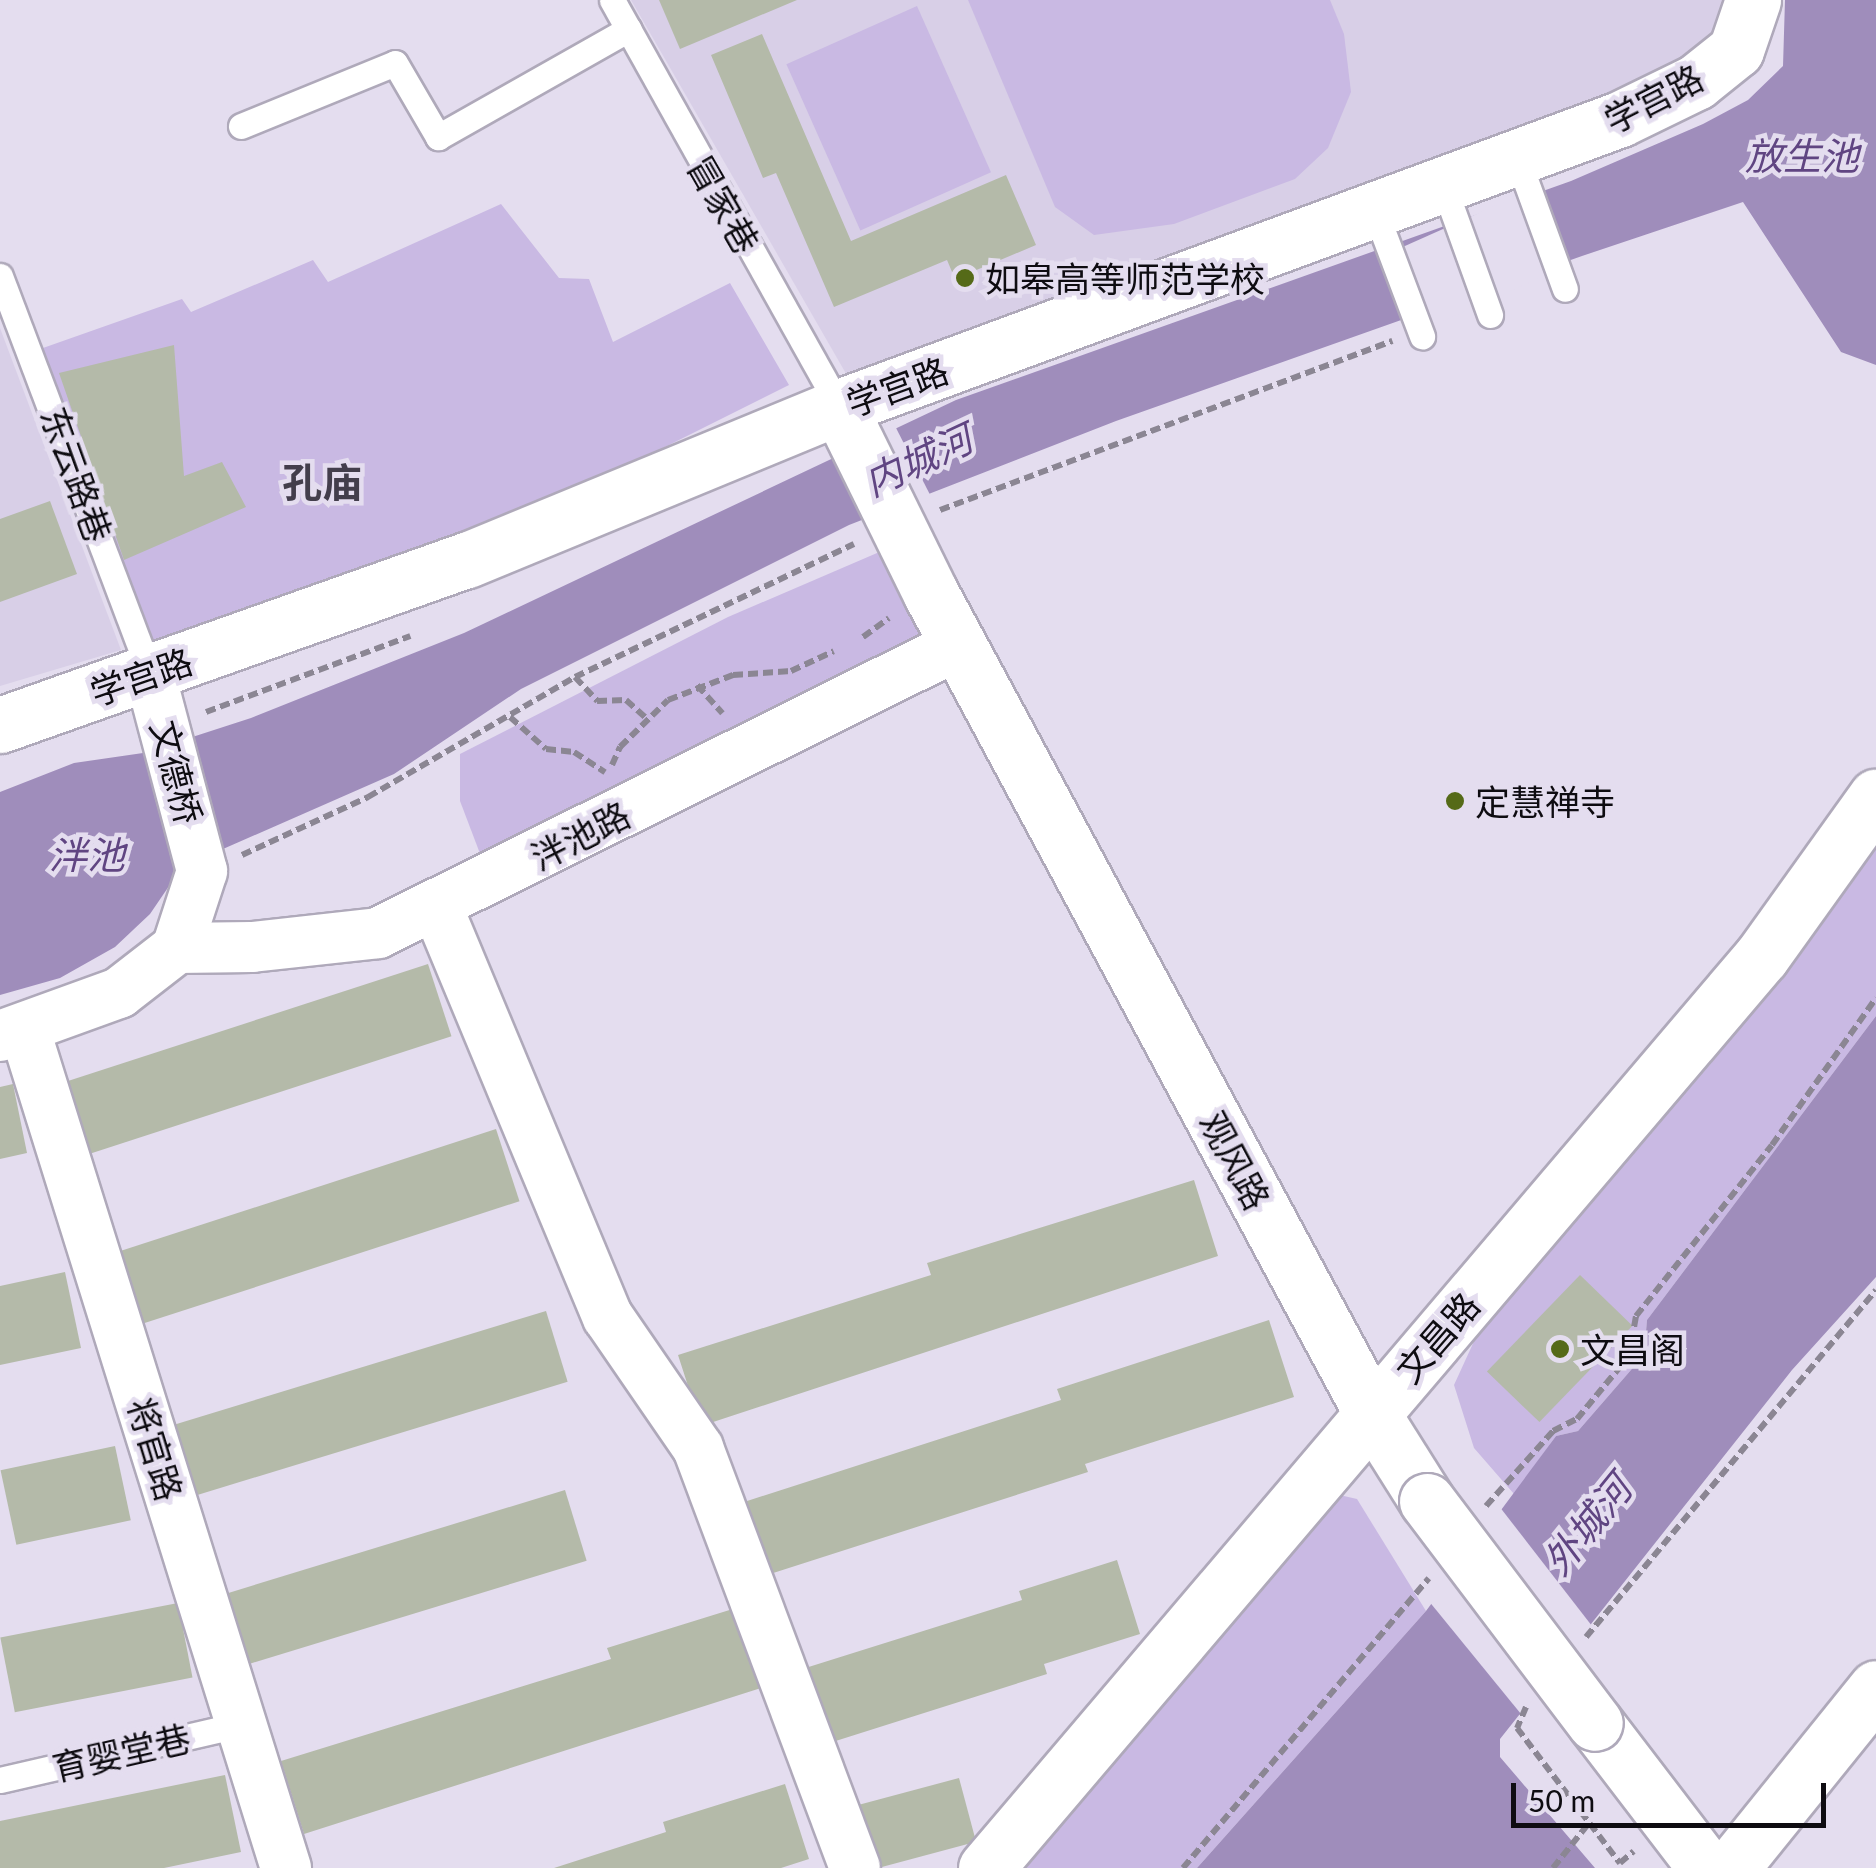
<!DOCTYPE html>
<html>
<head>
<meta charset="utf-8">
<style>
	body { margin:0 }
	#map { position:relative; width:1876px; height:1868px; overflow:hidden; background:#e4ddef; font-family:Lato,"Noto Sans SC",sans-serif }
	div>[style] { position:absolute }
	.built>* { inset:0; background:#d8cfe7 }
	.green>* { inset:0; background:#c9b9e3; transform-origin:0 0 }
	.water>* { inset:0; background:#9f8dbb }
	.pier>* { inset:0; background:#e4ddef; transform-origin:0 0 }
	.building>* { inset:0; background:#b4baa9; transform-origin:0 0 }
	.path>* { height:6px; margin-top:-3px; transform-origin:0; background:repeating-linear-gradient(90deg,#8b8693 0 10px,transparent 0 15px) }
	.roads { filter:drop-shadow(2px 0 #afa9ba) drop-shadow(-2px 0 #afa9ba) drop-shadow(0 2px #afa9ba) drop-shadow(0 -2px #afa9ba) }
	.service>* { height:25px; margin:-12.5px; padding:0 12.5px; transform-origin:12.5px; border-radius:12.5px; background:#fff }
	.minor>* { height:50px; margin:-25px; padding:0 25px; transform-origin:25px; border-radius:25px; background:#fff }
	.tertiary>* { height:55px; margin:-27.5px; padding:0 27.5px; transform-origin:27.5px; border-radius:27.5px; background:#fff }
	.bridges { filter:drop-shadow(2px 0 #afa9ba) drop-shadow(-2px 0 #afa9ba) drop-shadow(0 2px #afa9ba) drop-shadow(0 -2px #afa9ba) }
	.tertiary-bridge>* { height:55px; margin:-27.5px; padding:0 27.5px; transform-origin:27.5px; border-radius:27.5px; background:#fff }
	.dots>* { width:28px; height:28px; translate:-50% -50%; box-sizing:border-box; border:5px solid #e4ddef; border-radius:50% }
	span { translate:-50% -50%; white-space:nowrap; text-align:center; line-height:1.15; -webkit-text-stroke:9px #e4ddef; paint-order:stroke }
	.street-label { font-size:35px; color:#0e0c11 }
	.poi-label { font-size:35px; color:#0e0c11 }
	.left { translate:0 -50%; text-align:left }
	.water-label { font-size:38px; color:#604582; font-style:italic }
	.quarter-label { font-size:40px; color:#433e4c; font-weight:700 }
	.scale { position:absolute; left:1511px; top:1783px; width:315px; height:45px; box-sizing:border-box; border:5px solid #0e0c11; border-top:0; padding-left:12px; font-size:30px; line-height:35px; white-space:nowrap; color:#0e0c11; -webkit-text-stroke:8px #e4ddef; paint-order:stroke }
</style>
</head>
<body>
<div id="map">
	<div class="built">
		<i style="clip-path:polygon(631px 0,1741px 0,1694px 57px,1425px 172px,852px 384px)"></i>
		<i style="clip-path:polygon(0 328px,121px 650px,0 686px)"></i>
	</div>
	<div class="green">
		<i style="clip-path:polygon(968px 0,1330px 0,1344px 34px,1351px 92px,1328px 148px,1295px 179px,1174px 224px,1094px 235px,1055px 207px)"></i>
		<i style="left:917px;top:6px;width:182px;height:143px;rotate:66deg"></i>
		<i style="clip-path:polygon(501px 204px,559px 278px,589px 279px,613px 342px,730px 283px,789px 385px,559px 500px,151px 647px,43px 348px,182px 299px,191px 312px,313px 260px,328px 282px)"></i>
		<i style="clip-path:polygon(891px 547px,935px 652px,487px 872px,460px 801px,460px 754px,728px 617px)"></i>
		<i style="clip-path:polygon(1876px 829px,1876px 1016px,1647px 1320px,1644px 1355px,1578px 1431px,1556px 1436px,1514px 1494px,1474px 1448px,1454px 1385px,1481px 1326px)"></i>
		<i style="clip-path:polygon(1322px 1491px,1357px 1499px,1426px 1611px,1197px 1868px,1016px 1868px)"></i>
	</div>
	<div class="water">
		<i style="clip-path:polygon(1785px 0,1876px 0,1876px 365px,1841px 352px,1743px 202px,1582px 256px,1116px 421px,849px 525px,521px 689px,394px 774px,182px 867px,150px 914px,115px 947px,60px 978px,0 995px,0 792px,74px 763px,143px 753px,251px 718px,464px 633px,956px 400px,1571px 181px,1703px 124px,1748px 100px,1783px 66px)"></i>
		<i style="clip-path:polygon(1876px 1016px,1876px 1277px,1792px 1370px,1500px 1739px,1500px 1757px,1595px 1868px,1197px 1868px,1426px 1611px,1556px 1436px,1578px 1431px,1644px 1355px,1647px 1320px)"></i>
	</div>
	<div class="pier">
		<i style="left:1533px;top:189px;width:84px;height:167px;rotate:66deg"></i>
		<i style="left:894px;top:424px;width:83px;height:69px;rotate:63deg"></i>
		<i style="clip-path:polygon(1499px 1506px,1592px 1626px,1521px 1714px,1428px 1600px)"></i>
	</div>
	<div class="building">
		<i style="clip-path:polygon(659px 0,797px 0,680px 49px)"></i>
		<i style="clip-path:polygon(762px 34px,851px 241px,1006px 175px,1036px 245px,955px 279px,947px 260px,834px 307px,776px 173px,763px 178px,711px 55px)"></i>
		<i style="clip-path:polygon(174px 345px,184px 476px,222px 462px,246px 507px,124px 560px,59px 373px)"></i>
		<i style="clip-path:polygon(50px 501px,77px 574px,0 602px,0 519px)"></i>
		<i style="left:428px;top:964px;width:76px;height:381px;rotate:72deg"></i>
		<i style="clip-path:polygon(13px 1084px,27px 1153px,0 1159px,0 1087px)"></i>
		<i style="left:496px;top:1129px;width:76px;height:399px;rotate:72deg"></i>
		<i style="clip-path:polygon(1194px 1180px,1218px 1256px,701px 1426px,678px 1355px,931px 1275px,927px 1263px)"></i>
		<i style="clip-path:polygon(65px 1272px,81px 1348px,0 1365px,0 1286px)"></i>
		<i style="left:1580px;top:1275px;width:73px;height:134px;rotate:44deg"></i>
		<i style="left:546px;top:1311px;width:74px;height:394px;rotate:73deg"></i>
		<i style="clip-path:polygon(1269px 1320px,1294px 1397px,1085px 1464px,1088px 1472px,767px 1575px,744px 1502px,1061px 1400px,1057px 1389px)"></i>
		<i style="left:115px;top:1446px;width:76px;height:117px;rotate:78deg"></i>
		<i style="left:565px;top:1490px;width:74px;height:352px;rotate:73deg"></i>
		<i style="clip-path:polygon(1117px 1560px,1140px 1634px,1044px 1664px,1047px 1674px,823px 1745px,799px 1670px,1022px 1600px,1019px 1591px)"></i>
		<i style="left:178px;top:1603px;width:76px;height:181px;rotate:79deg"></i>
		<i style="clip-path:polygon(736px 1608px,761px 1688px,304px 1834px,281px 1761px,611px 1659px,607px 1648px)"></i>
		<i style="clip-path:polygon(225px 1775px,241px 1852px,164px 1868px,0 1868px,0 1821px)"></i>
		<i style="left:959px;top:1778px;width:66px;height:116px;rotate:75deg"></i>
		<i style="clip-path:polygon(785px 1784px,809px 1859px,781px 1868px,554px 1868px,666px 1832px,663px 1822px)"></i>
	</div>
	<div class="path">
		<i style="left:940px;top:510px;width:483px;rotate:-20.5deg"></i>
		<i style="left:863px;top:637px;width:32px;rotate:-36deg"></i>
		<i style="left:575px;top:677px;width:33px;rotate:47deg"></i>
		<i style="left:597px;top:701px;width:29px;rotate:-2deg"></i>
		<i style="left:626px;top:700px;width:27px;rotate:42deg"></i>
		<i style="left:697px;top:685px;width:38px;rotate:48deg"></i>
		<i style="left:206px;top:712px;width:218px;rotate:-20.4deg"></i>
		<i style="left:510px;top:717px;width:48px;rotate:41.6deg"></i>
		<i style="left:546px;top:749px;width:28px;rotate:6deg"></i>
		<i style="left:574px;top:752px;width:37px;rotate:33deg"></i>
		<i style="left:612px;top:765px;width:20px;rotate:-66deg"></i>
		<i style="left:620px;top:747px;width:67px;rotate:-44.4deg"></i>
		<i style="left:668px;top:700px;width:70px;rotate:-21deg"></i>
		<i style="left:733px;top:675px;width:58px;rotate:-3.9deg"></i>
		<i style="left:791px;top:671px;width:47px;rotate:-24.9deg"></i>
		<i style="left:242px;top:855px;width:139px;rotate:-24.7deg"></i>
		<i style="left:368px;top:797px;width:239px;rotate:-30.1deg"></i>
		<i style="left:575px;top:677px;width:309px;rotate:-25.5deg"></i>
		<i style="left:1486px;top:1506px;width:101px;rotate:-48.2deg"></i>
		<i style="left:1553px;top:1431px;width:27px;rotate:-27deg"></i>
		<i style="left:1577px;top:1419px;width:82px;rotate:-50.5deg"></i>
		<i style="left:1629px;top:1356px;width:41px;rotate:-80.1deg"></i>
		<i style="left:1636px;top:1316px;width:218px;rotate:-51.5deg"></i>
		<i style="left:1772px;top:1145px;width:180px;rotate:-54.7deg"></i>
		<i style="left:1586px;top:1637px;width:452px;rotate:-50.1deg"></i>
		<i style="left:1526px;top:1707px;width:23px;rotate:113deg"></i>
		<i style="left:1517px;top:1728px;width:170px;rotate:52.7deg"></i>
		<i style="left:1620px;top:1863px;width:18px;rotate:-41deg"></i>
		<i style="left:1183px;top:1868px;width:380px;rotate:-49.7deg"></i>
		<i style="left:1553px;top:1868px;width:58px;rotate:-51.3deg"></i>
	</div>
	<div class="roads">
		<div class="service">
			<i style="left:612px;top:0;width:466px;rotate:60.8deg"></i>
			<i style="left:241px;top:126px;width:166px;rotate:-22.2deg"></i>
			<i style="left:395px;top:63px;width:86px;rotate:59.8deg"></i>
			<i style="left:438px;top:137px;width:219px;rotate:-29.5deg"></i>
			<i style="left:1518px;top:160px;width:137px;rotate:70deg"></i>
			<i style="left:1444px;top:187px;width:136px;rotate:70.2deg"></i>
			<i style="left:1375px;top:211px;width:134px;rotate:69.4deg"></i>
			<i style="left:0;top:276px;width:425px;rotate:69.3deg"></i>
			<i style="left:0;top:1780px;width:248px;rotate:-13deg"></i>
		</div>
		<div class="minor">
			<i style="left:437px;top:907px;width:444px;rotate:67.4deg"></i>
			<i style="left:608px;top:1317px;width:159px;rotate:55.5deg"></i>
			<i style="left:698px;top:1448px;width:448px;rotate:69.5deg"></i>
			<i style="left:177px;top:948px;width:75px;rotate:-0.8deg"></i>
			<i style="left:252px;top:947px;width:127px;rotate:-6.3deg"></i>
			<i style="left:378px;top:933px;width:650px;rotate:-26.41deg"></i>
			<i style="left:25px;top:1031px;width:877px;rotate:72.68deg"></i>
			<i style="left:0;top:1036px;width:127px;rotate:-19.9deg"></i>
			<i style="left:119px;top:993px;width:73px;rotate:-37.8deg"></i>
			<i style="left:177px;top:948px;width:81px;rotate:-72deg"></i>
			<i style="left:202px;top:871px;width:204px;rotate:-104.8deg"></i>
		</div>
		<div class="tertiary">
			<i style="left:839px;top:407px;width:208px;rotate:63.8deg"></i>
			<i style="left:931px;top:594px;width:929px;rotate:61.72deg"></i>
			<i style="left:1371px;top:1412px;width:105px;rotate:57.8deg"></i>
			<i style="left:0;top:725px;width:495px;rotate:-19.5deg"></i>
			<i style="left:467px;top:560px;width:402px;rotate:-22.4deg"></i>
			<i style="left:839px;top:407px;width:832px;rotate:-20.24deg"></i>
			<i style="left:1620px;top:119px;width:85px;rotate:-26deg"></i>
			<i style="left:1696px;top:82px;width:51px;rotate:-38.7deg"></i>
			<i style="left:1736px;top:50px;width:53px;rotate:-71.2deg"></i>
			<i style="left:1595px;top:1723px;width:183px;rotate:52.6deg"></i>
			<i style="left:986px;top:1868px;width:1197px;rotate:-49.61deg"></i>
			<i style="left:1762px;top:956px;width:196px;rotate:-54.4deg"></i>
			<i style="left:1731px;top:1868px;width:231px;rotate:-51.1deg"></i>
		</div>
	</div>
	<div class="bridges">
		<div class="tertiary-bridge">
			<i style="left:1427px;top:1501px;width:278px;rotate:52.9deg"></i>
		</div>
	</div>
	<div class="dots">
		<i style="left:965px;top:278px;background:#556a18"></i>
		<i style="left:1455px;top:801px;background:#556a18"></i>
		<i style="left:1560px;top:1349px;background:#556a18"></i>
	</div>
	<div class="street-label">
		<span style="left:1653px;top:98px;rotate:-27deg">学宫路</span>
		<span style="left:724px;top:204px;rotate:60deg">冒家巷</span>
		<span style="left:897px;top:386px;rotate:-20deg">学宫路</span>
		<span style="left:77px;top:474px;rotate:70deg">东云路巷</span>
		<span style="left:141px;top:676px;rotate:-19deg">学宫路</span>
		<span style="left:177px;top:772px;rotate:75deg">文德桥</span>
		<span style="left:580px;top:835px;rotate:-27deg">泮池路</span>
		<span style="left:1236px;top:1160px;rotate:62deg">观风路</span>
		<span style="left:1437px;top:1337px;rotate:-49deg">文昌路</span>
		<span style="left:156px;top:1449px;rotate:73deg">将官路</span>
		<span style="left:121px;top:1752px;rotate:-13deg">育婴堂巷</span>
	</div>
	<div class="poi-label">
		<span class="left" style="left:985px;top:278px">如皋高等师范学校</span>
		<span class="left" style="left:1475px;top:801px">定慧禅寺</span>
		<span class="left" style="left:1580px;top:1349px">文昌阁</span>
	</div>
	<div class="water-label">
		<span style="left:1802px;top:156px">放生池</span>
		<span style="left:918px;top:460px;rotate:-25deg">内城河</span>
		<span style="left:87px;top:855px">泮池</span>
		<span style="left:1587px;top:1525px;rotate:-51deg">外城河</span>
	</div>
	<div class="quarter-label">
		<span style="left:322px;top:482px">孔庙</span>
	</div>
	<div class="scale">50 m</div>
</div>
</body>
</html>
